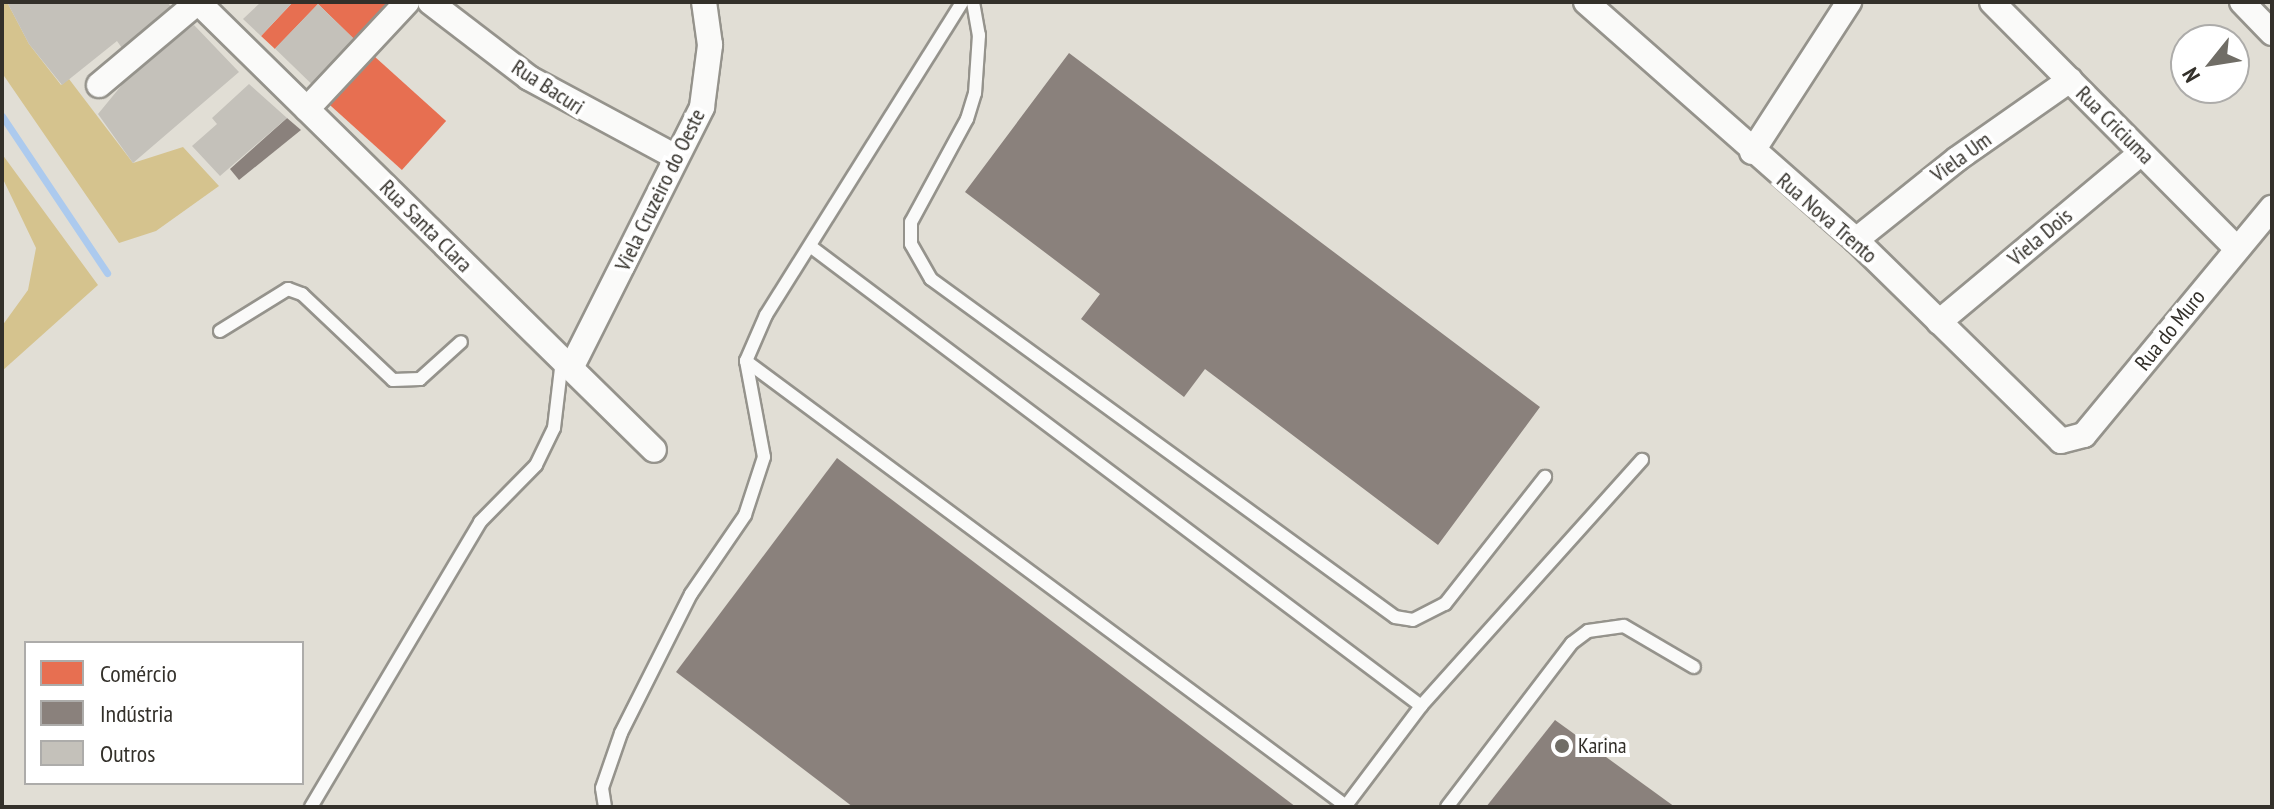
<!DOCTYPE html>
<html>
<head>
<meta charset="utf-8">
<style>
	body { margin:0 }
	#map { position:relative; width:2274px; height:809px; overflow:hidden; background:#e1ded5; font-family:"PT Sans Narrow",sans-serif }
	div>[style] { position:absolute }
	.green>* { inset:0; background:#d5c38e }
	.shops>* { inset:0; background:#e76f51; transform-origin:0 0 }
	.industry>* { inset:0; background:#8a817c }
	.stream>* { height:7px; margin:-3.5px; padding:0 3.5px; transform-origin:3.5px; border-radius:3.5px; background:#accaee }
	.building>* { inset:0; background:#c4c1ba; transform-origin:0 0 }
	.roads { filter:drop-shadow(2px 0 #95938c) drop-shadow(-2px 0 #95938c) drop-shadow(0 2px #95938c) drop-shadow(0 -2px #95938c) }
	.lane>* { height:12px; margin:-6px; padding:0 6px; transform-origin:6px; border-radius:6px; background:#fafaf9 }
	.street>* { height:24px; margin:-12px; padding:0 12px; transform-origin:12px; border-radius:12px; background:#fafaf9 }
	.dots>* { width:22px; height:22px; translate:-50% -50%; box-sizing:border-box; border:4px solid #fff; border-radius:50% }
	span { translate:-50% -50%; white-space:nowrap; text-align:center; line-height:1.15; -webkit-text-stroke:8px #fff; paint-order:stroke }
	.street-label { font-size:22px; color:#33302a }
	.poi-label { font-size:22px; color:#33302a }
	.left { translate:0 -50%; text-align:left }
	.frame { position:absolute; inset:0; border:4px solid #33302a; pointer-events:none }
	.legend { position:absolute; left:24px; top:641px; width:280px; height:144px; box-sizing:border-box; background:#fff; border:2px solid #adacaa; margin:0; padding:10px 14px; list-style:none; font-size:24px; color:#33302a }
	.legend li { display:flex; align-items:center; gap:16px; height:40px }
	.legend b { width:40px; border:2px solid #adacaa }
	.north { position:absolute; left:2170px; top:24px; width:80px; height:80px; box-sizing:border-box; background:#fff; border:2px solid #adacaa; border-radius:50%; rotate:240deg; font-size:22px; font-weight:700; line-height:32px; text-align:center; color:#33302a }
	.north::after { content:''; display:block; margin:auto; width:28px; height:36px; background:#706d66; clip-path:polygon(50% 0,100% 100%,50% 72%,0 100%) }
</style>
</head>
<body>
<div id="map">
	<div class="green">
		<i style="clip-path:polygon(2px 2px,7px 2px,29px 44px,61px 85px,69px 79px,133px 163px,183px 147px,219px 186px,156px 231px,119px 243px,2px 73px)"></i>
		<i style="clip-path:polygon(2px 154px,98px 285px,2px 371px,2px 326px,28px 290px,36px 248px,2px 177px)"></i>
	</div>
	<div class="shops">
		<i style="clip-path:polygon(293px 2px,395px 2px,358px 43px,318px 4px,275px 49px,261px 36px)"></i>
		<i style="left:374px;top:56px;width:97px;height:66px;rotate:42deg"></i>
	</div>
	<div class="industry">
		<i style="clip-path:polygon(1069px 53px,1540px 407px,1438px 545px,1205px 369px,1184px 397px,1081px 319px,1100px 294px,965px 192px)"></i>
		<i style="clip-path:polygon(287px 118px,301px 130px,239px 180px,230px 169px)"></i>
		<i style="clip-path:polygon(837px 458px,1296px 807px,853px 807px,676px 672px)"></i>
		<i style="clip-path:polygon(1555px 720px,1675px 807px,1486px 807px)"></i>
	</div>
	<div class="stream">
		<i style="left:2px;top:116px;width:189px;rotate:56.2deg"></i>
	</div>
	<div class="building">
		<i style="clip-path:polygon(7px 2px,167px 2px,173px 9px,124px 51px,117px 41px,62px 85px,29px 44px)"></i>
		<i style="clip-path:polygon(261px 2px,293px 2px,261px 36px,243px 19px)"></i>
		<i style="left:318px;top:4px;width:56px;height:62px;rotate:44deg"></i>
		<i style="clip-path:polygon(194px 25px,239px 72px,133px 163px,98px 114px,135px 69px,171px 36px,175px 39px)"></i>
		<i style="clip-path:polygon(249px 84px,287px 118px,220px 176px,192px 146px,217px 124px,212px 118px)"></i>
	</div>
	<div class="roads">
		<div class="lane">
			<i style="left:973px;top:2px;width:34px;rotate:80deg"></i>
			<i style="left:979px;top:35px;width:58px;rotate:93.9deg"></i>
			<i style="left:975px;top:93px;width:27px;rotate:107deg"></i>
			<i style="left:967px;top:119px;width:117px;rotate:118.5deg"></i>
			<i style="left:911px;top:222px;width:22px;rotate:90deg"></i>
			<i style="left:911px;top:244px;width:40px;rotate:60.3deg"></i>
			<i style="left:931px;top:279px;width:574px;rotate:36.07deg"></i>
			<i style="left:1395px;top:617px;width:18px;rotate:9deg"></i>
			<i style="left:1413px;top:620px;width:36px;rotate:-27deg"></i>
			<i style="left:1445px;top:604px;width:162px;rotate:-51.8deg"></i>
			<i style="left:810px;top:246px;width:765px;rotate:36.97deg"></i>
			<i style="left:220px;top:331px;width:80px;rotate:-31.7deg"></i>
			<i style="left:288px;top:289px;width:15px;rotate:20deg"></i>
			<i style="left:302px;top:294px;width:125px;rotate:43.4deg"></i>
			<i style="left:393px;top:380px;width:27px;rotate:-2deg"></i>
			<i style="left:420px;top:379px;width:55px;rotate:-42.1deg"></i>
			<i style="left:746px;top:361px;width:747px;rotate:36.56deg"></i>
			<i style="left:311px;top:807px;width:331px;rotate:-59.3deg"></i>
			<i style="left:480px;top:522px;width:80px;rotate:-45.5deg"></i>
			<i style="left:536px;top:465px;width:41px;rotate:-64.1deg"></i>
			<i style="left:554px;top:428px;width:68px;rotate:-83.3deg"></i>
			<i style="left:605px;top:807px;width:19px;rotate:-99deg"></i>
			<i style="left:602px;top:788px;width:58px;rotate:-70.9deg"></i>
			<i style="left:621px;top:733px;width:156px;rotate:-63.3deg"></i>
			<i style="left:691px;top:594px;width:96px;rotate:-55.6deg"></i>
			<i style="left:745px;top:515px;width:61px;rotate:-71.9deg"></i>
			<i style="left:764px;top:457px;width:98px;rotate:-100.6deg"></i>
			<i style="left:746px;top:361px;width:50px;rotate:-66.5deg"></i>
			<i style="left:766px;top:315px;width:369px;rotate:-57.9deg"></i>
			<i style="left:1345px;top:807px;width:126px;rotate:-53deg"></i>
			<i style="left:1421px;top:706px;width:331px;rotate:-48.1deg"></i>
			<i style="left:1447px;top:807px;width:206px;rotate:-52.7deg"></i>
			<i style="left:1572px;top:643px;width:20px;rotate:-37deg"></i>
			<i style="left:1588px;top:631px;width:36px;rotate:-8deg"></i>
			<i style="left:1624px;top:626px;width:81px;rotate:30.4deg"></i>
		</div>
		<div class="street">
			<i style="left:198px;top:2px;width:639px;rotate:44.49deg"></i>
			<i style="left:430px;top:2px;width:125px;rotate:37.5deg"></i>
			<i style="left:529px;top:78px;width:167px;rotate:28.3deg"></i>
			<i style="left:1586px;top:2px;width:360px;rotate:41.4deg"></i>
			<i style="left:1856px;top:240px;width:287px;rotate:44.4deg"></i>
			<i style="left:2061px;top:441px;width:24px;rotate:-15deg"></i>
			<i style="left:2084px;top:435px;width:295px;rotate:-50.4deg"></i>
			<i style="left:1992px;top:2px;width:348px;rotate:45.2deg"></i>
			<i style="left:2242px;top:2px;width:43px;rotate:45.9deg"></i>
			<i style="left:99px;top:85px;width:129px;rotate:-40deg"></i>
			<i style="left:307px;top:109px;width:146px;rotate:-46.9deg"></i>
			<i style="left:1752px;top:152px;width:179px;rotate:-57.1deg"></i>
			<i style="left:1856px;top:240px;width:129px;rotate:-38.7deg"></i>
			<i style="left:1957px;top:159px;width:138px;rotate:-35deg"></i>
			<i style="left:1939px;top:322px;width:263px;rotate:-39.9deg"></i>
			<i style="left:571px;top:368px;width:292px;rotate:-63.3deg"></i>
			<i style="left:702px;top:107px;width:63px;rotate:-82.6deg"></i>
			<i style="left:710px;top:45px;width:43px;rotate:-97.9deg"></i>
		</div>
	</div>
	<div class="dots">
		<i style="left:1562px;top:746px;background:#706d66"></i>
	</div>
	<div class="street-label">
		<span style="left:548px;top:87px;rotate:33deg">Rua Bacuri</span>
		<span style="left:2115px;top:125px;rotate:45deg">Rua Criciuma</span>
		<span style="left:1961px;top:157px;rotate:-36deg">Viela Um</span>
		<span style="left:660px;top:190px;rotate:-64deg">Viela Cruzeiro do Oeste</span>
		<span style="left:1827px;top:218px;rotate:41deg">Rua Nova Trento</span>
		<span style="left:426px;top:226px;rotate:45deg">Rua Santa Clara</span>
		<span style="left:2040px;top:237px;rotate:-40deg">Viela Dois</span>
		<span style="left:2170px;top:330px;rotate:-51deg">Rua do Muro</span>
	</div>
	<div class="poi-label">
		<span class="left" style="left:1578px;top:746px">Karina</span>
	</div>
	<div class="frame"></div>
	<ul class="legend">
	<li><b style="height:22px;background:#e76f51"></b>Comércio</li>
	<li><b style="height:22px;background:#8a817c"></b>Indústria</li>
	<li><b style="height:22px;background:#c4c1ba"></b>Outros</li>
	</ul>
	<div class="north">N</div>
</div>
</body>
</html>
